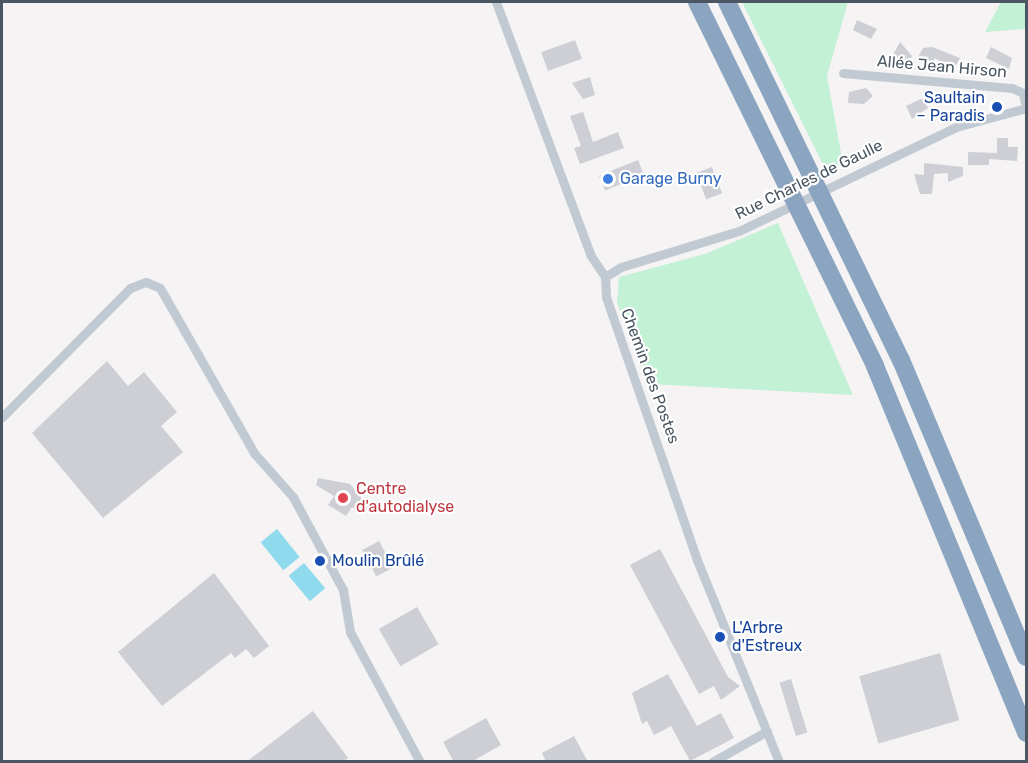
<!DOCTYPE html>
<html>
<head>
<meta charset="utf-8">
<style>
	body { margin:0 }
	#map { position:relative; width:1028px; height:763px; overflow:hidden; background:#f5f3f3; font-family:Rubik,sans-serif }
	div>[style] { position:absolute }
	.green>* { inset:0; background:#c3f1d5 }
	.water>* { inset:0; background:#90daee; transform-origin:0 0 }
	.building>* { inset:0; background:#cdcfd5; transform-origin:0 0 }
	.minor>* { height:9px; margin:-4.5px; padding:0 4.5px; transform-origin:4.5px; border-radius:4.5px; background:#c1cad2 }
	.motorway>* { height:18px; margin:-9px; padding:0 9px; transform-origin:9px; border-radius:9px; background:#8ba5c1 }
	.dots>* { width:16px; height:16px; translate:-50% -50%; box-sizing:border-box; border:3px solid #fff; border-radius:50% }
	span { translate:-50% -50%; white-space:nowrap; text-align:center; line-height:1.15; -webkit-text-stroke:4.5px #fff; paint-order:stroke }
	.street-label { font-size:16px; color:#4a5661 }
	.transit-label { font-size:16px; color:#164399 }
	.right { translate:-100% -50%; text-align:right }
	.left { translate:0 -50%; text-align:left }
	.shop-label { font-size:16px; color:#366cbe }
	.health-label { font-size:16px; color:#be3a42 }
	.frame { position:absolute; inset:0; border:3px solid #4a5661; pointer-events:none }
</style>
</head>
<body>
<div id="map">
	<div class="green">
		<i style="clip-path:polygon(742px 2px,848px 2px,827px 76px,843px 164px,826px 170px)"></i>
		<i style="clip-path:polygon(1001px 2px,1026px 2px,1026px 29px,985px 32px)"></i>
		<i style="clip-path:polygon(778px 223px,853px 395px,651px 384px,617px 303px,619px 277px,705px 254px)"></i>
	</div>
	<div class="water">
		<i style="left:277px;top:529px;width:36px;height:21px;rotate:51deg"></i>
		<i style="left:304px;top:563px;width:33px;height:20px;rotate:50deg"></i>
	</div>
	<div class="building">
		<i style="clip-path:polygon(857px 20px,877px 29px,871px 39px,853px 30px)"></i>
		<i style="left:575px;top:40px;width:20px;height:36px;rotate:70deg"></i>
		<i style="clip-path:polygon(900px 42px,912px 56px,908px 65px,892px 57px)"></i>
		<i style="clip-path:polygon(932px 47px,960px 58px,954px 69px,935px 58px,931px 66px,917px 59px,923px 48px)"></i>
		<i style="clip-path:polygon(991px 47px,1012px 58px,1009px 69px,986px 58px)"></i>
		<i style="clip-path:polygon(590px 77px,595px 95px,583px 99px,572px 83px)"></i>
		<i style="clip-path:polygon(866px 88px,873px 96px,864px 104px,848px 103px,849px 92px)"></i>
		<i style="clip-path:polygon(923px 98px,928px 108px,912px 119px,906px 106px)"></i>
		<i style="clip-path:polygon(583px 112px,593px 142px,618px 132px,624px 148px,580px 164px,574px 148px,581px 146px,570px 116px)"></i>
		<i style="clip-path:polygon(997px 138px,1008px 138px,1008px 147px,1018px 147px,1017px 161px,989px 159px,989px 165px,968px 165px,968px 152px,997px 153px)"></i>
		<i style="left:638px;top:160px;width:16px;height:42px;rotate:68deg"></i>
		<i style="clip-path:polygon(924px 163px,963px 167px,963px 176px,948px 182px,948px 173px,934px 174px,932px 194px,920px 194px,914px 174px,924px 175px)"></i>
		<i style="left:712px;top:167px;width:28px;height:17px;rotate:69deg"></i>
		<i style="clip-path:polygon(107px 361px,128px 386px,144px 372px,177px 412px,161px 426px,183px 452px,103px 518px,32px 433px)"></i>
		<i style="clip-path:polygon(318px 478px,350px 484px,369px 508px,363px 514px,352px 507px,346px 516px,328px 505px,334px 496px,316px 485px)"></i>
		<i style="left:379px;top:541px;width:30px;height:19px;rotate:62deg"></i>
		<i style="clip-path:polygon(660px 549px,728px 677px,740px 686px,721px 700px,714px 686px,699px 694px,630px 565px)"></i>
		<i style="clip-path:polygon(214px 573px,269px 646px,254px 658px,246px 649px,235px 658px,231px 653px,162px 706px,118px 652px)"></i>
		<i style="left:417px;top:607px;width:43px;height:44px;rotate:60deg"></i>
		<i style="left:940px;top:653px;width:70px;height:84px;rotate:74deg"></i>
		<i style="clip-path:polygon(668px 674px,697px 726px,721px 713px,734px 738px,690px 761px,671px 726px,654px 735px,647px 721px,642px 724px,632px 693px)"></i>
		<i style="left:791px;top:679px;width:56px;height:12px;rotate:73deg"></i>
		<i style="clip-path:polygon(313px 711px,348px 758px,343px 762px,246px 762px)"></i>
		<i style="clip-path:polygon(486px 718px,501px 745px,471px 762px,454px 762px,443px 742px)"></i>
		<i style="clip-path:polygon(574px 736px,588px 762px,546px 762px,542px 753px)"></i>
	</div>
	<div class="minor">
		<i style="left:496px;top:2px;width:271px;rotate:69.5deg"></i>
		<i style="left:591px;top:256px;width:25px;rotate:56deg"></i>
		<i style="left:605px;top:277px;width:20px;rotate:87deg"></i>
		<i style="left:606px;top:297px;width:278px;rotate:70.9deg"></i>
		<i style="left:697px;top:560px;width:218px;rotate:67.9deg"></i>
		<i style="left:843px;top:73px;width:170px;rotate:5.1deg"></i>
		<i style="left:1012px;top:88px;width:12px;rotate:24deg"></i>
		<i style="left:1023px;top:93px;width:14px;rotate:78deg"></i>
		<i style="left:605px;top:277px;width:19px;rotate:-32deg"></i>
		<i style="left:621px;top:267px;width:123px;rotate:-17deg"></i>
		<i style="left:739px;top:231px;width:241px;rotate:-25.6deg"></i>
		<i style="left:956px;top:127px;width:73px;rotate:-15.2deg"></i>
		<i style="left:2px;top:417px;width:182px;rotate:-45.2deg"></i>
		<i style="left:130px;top:288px;width:17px;rotate:-21deg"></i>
		<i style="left:146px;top:282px;width:15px;rotate:23deg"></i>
		<i style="left:160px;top:288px;width:190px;rotate:60.3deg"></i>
		<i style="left:254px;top:453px;width:59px;rotate:48.4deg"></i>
		<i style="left:293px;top:497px;width:106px;rotate:61.7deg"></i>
		<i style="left:343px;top:590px;width:43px;rotate:80.5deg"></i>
		<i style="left:350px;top:632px;width:148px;rotate:61.7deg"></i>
		<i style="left:712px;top:762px;width:63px;rotate:-29.4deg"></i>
	</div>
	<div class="motorway">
		<i style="left:697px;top:2px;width:405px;rotate:63.9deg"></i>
		<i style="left:875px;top:366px;width:397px;rotate:67.6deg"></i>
		<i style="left:727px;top:2px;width:398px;rotate:64.1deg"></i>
		<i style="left:901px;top:360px;width:322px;rotate:67.2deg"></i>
	</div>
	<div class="dots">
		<i style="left:997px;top:107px;background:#1a4fb4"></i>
		<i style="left:608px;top:179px;background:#3f7fe0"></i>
		<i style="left:343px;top:498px;background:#e0444e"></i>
		<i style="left:320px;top:561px;background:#1a4fb4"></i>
		<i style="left:720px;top:637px;background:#1a4fb4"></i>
	</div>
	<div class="street-label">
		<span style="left:942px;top:67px;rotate:5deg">Allée Jean Hirson</span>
		<span style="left:809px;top:180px;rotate:-26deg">Rue Charles de Gaulle</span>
		<span style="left:650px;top:376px;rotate:70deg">Chemin des Postes</span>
	</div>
	<div class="transit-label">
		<span class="right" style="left:985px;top:107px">Saultain<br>– Paradis</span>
		<span class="left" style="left:332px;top:561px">Moulin Brûlé</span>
		<span class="left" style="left:732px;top:637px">L'Arbre<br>d'Estreux</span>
	</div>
	<div class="shop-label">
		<span class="left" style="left:620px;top:179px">Garage Burny</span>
	</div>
	<div class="health-label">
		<span class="left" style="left:356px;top:498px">Centre<br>d'autodialyse</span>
	</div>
	<div class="frame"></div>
</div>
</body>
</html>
